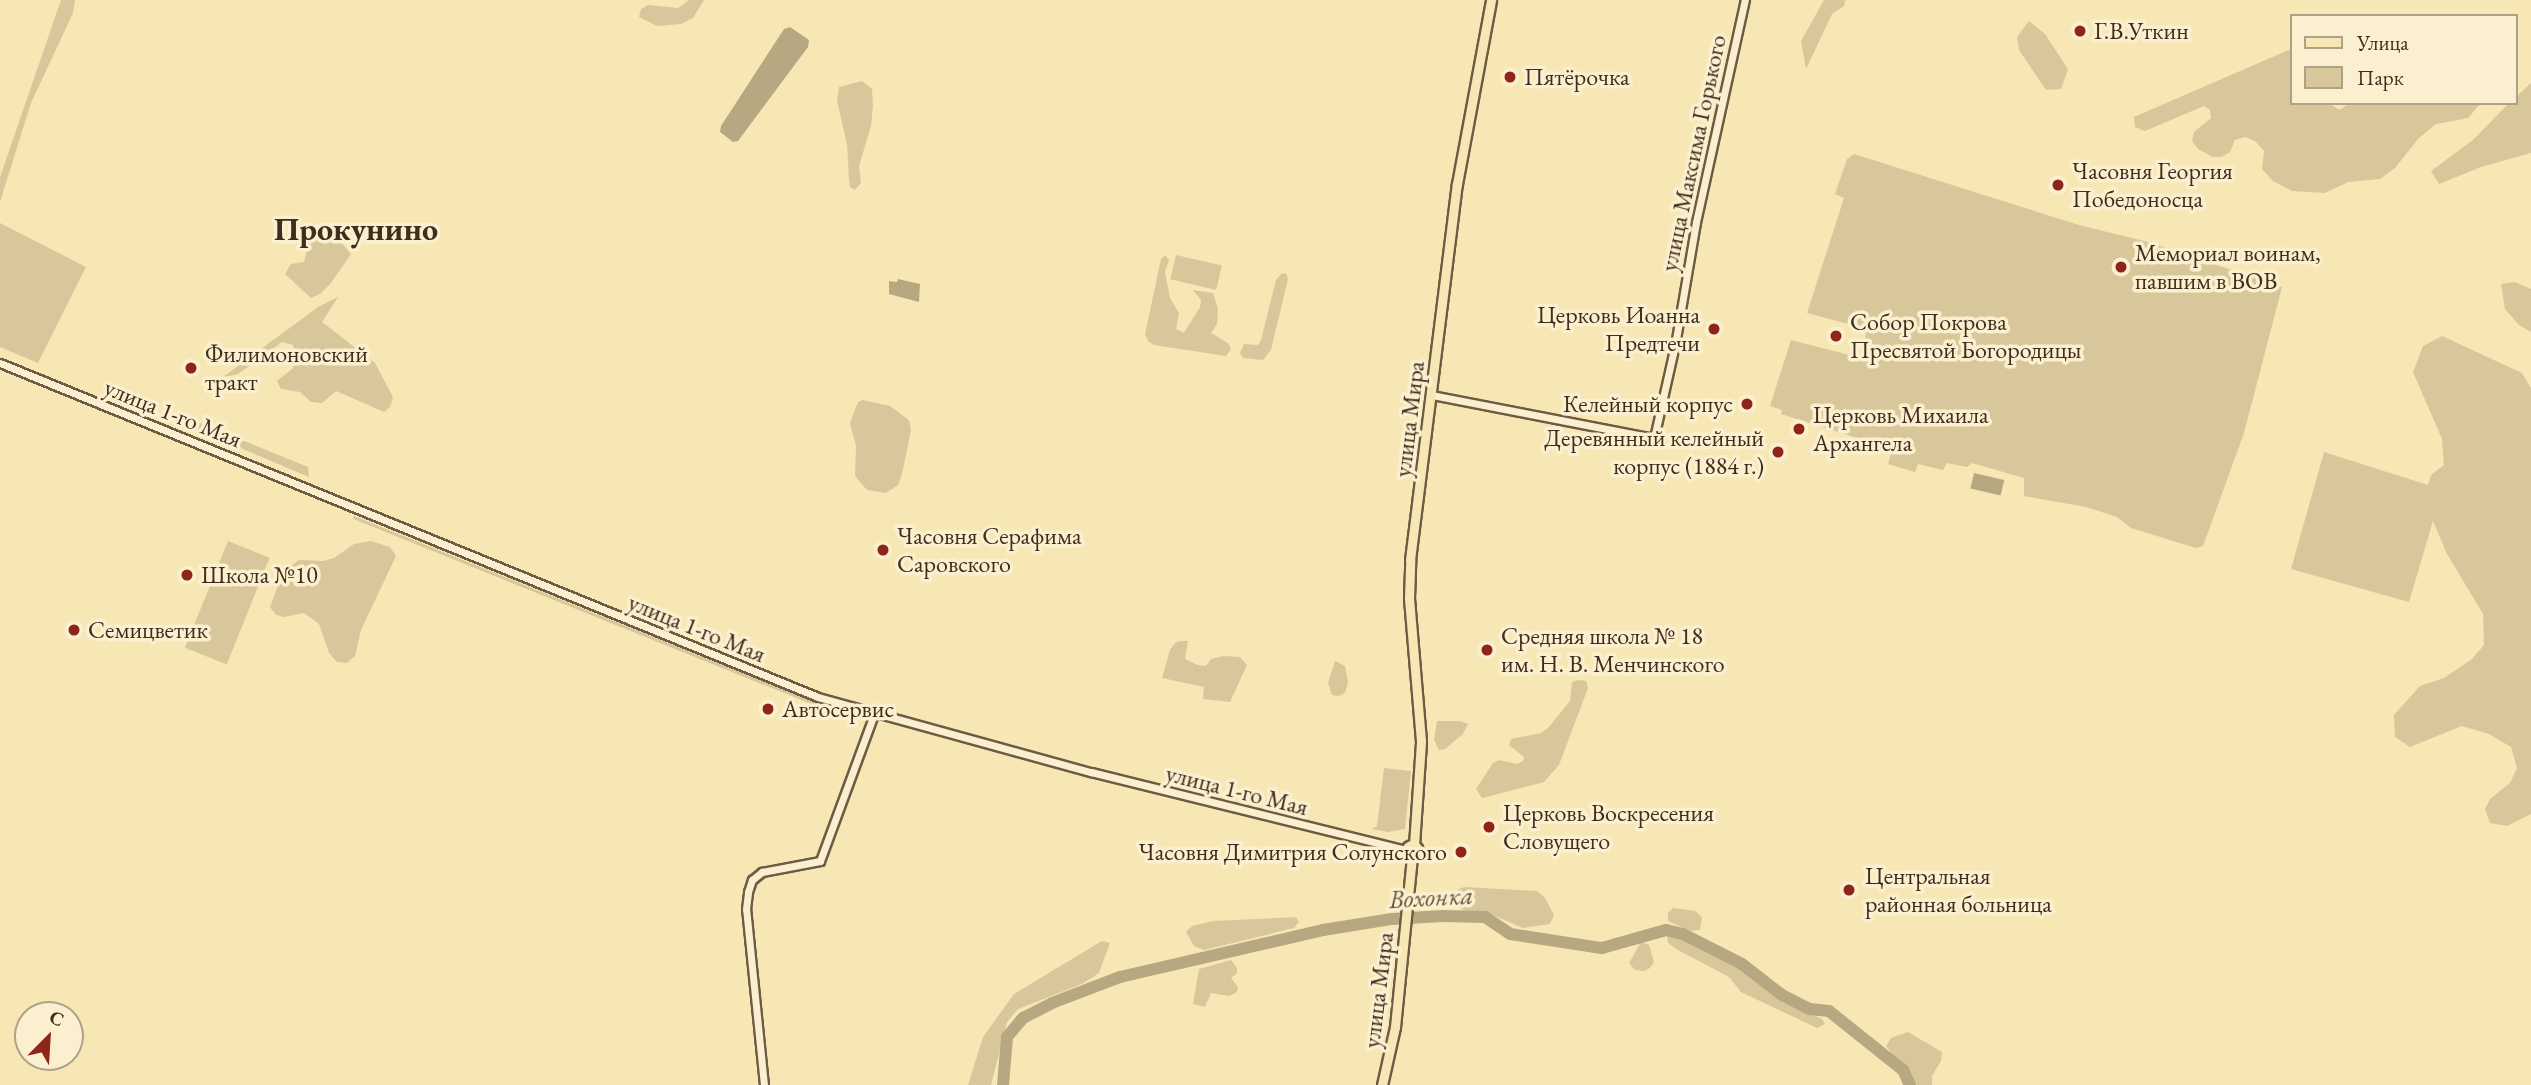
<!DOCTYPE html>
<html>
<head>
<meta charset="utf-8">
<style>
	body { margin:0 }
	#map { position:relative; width:2531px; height:1085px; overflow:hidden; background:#f7e7b4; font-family:"EB Garamond",serif }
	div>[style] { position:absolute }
	.green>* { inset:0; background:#d8c79a; transform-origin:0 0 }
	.water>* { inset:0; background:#b8a881; transform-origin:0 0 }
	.river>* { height:12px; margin:-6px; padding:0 6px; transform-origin:6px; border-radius:6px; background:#b8a881 }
	.roads { filter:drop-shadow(2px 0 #6d5c43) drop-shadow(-2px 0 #6d5c43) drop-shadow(0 2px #6d5c43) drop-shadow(0 -2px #6d5c43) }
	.minor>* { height:7px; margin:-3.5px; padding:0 3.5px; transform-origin:3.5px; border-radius:3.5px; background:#faefce }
	.major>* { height:9px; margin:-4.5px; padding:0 4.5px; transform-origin:4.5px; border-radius:4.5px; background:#f7e7b4 }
	.major>.ring { margin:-4.5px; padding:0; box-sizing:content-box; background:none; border:9px solid #f7e7b4; border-radius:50% }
	.dots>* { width:19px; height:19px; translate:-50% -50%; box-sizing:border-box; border:4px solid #faefce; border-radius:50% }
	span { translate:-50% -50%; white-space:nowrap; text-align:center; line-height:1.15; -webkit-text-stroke:7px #faefce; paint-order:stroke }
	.poi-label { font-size:24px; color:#3f2d1d }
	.left { translate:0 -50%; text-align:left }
	.right { translate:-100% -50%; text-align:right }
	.street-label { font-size:24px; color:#3f2d1d }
	.water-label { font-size:26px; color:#63523b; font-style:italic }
	.district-label { font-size:32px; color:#3f2d1d; font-weight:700 }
	.legend { position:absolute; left:2290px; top:14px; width:228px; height:91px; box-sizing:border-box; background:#faefce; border:2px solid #afa187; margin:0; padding:9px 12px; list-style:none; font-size:21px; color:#3f2d1d }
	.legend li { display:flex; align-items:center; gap:14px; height:35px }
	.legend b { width:35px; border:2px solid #afa187 }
	.north { position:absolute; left:14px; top:1001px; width:70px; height:70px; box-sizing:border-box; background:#faefce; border:2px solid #afa187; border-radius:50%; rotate:24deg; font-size:19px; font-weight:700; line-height:28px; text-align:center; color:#3f2d1d }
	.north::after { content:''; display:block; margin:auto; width:24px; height:32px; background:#8f2418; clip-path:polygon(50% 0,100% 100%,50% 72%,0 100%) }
</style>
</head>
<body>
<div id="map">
	<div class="green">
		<i style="clip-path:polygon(61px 0,75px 0,73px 13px,31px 103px,0 202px,0 177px)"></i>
		<i style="clip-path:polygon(689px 0,704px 0,693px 18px,681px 24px,657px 26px,639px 17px,641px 9px,648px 5px,678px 8px)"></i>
		<i style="clip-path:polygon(1824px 0,1845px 0,1844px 6px,1832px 14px,1806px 69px,1801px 41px)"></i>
		<i style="clip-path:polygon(2029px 21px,2045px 34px,2068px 69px,2061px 89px,2046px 90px,2019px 50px,2017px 37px)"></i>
		<i style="clip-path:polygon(2291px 49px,2291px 103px,2329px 103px,2339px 110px,2350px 103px,2481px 103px,2468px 118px,2436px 124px,2418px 139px,2395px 168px,2380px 179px,2348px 182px,2325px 193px,2292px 191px,2273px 181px,2262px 169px,2264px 151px,2255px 141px,2245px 137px,2235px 140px,2230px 152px,2222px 157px,2213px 157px,2198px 149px,2192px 141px,2194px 132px,2211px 118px,2210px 110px,2204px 106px,2145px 131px,2135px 127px,2134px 117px)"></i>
		<i style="clip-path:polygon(862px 81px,872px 89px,873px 106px,871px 126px,859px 166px,861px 183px,855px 190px,850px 187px,849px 179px,847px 144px,837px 101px,839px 87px)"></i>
		<i style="clip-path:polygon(2531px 83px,2531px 153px,2481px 167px,2439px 184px,2431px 171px,2473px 140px,2509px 103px,2515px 103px,2515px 98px)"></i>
		<i style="clip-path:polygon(1854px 154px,2079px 225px,2152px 243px,2282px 287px,2244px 433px,2203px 546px,2196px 548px,2131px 528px,2117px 517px,2086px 507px,2024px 496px,2024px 478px,1972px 463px,1967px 467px,1947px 463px,1943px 470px,1918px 464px,1915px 472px,1888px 464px,1892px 449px,1781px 414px,1782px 410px,1770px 406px,1791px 340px,1861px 358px,1867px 329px,1807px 313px,1844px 198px,1835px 194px,1847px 159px)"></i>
		<i style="clip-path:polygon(0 223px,86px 267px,38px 363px,0 347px)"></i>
		<i style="clip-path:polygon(315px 232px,322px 232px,341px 242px,351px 254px,331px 283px,320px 294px,311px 298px,285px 274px,291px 264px,304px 262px,309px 242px)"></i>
		<i style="clip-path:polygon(1165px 255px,1169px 260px,1165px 272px,1170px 298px,1179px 313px,1176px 329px,1184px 333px,1200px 307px,1201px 300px,1193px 290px,1213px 293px,1218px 309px,1217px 324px,1211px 333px,1228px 343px,1231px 349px,1226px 356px,1154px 345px,1148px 341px,1145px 334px,1161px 259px)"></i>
		<i style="left:1176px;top:255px;width:47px;height:25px;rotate:13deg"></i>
		<i style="clip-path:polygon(1286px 273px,1288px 279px,1271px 350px,1263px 360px,1243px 358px,1240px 353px,1244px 344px,1258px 345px,1261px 340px,1276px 280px,1281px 274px)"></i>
		<i style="clip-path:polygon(2515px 282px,2531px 289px,2531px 332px,2519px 325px,2505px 309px,2501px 284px)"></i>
		<i style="clip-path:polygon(338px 297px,322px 322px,375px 363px,393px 397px,390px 407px,384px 412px,336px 391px,322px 403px,311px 402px,300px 392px,281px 389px,277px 381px,293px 368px,296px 358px,293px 345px,282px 342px,238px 374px,223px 377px,318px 307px)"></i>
		<i style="clip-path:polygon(2442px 336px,2522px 373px,2531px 388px,2531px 814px,2507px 826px,2490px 823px,2485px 809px,2490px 799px,2510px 783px,2517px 768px,2511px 747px,2489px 734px,2462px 726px,2410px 747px,2395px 737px,2394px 715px,2420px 686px,2444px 678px,2472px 659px,2484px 645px,2483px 614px,2447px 554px,2433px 521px,2409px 602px,2291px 569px,2324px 452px,2428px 485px,2431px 475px,2444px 465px,2442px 439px,2413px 372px,2423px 346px)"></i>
		<i style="clip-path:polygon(863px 400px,890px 406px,909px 420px,911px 430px,902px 474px,898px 485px,886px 493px,867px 490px,855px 476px,856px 446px,850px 423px,858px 402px)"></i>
		<i style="clip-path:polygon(190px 419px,308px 467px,309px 477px,193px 428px)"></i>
		<i style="left:354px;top:516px;width:500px;height:3px;rotate:22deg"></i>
		<i style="left:228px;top:541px;width:45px;height:115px;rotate:22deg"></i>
		<i style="clip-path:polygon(371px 541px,390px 547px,396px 556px,361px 630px,355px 656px,347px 663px,337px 662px,329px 653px,319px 624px,304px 613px,284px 617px,276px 615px,270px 607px,283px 572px,299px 560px,323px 561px,334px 558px,354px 544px)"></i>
		<i style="clip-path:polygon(1181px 641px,1188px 641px,1185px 659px,1198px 665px,1206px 666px,1211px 659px,1223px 656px,1240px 657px,1247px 665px,1230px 702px,1203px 699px,1204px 687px,1162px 678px,1170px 650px,1175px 643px)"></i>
		<i style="clip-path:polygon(1335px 661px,1345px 666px,1348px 682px,1345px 693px,1338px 696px,1332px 695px,1328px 683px)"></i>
		<i style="clip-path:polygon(1578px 680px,1586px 681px,1588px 688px,1559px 765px,1544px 782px,1482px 798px,1476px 789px,1493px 763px,1499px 760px,1517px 764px,1523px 761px,1524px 757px,1509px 745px,1511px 739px,1541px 733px,1548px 728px,1570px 701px,1572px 682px)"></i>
		<i style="clip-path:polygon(1437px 721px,1459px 721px,1468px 724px,1463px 734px,1445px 749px,1439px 750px,1434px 740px)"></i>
		<i style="clip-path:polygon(1384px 768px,1411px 771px,1405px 829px,1388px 832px,1372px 829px,1377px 826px)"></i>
		<i style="clip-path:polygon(1464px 887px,1537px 891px,1545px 898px,1554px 915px,1550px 924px,1523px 928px,1488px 913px,1468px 913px,1454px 904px,1457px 890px)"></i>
		<i style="clip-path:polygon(1673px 908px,1695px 911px,1702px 917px,1700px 930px,1690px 931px,1668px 921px,1668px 913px)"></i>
		<i style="clip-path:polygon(1296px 917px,1299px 922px,1294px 928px,1204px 950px,1194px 946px,1186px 932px,1192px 926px,1213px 921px)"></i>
		<i style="clip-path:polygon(1667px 936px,1682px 937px,1733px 964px,1786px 1002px,1822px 1019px,1825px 1024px,1817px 1028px,1741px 992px,1729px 977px,1676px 949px,1668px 943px)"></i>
		<i style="clip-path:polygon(1102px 941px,1110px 943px,1099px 973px,1082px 984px,1018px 1009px,1007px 1022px,991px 1085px,968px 1085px,983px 1037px,1014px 994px)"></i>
		<i style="clip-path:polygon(1641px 942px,1649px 945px,1654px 962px,1650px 968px,1644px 971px,1635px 970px,1629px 963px)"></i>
		<i style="clip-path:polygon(1231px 960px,1237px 968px,1237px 973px,1231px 978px,1238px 987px,1237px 992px,1229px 996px,1211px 993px,1205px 1007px,1193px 1004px,1199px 969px)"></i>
		<i style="clip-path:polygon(1908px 1032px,1942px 1052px,1941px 1061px,1932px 1076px,1932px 1085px,1917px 1085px,1886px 1046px,1891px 1038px)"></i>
	</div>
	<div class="water">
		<i style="clip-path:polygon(790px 27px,809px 40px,808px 47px,738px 141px,733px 142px,720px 132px,721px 126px,784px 29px)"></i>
		<i style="clip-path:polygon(898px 279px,920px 284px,919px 302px,889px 294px,889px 281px,897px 282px)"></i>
		<i style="left:1974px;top:473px;width:31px;height:16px;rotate:13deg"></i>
	</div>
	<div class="river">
		<i style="left:1003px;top:1085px;width:48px;rotate:-85.2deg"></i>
		<i style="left:1007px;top:1037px;width:25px;rotate:-50deg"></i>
		<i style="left:1023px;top:1018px;width:33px;rotate:-27deg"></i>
		<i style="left:1052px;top:1003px;width:73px;rotate:-20.9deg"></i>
		<i style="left:1120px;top:977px;width:208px;rotate:-13deg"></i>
		<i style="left:1323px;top:930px;width:70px;rotate:-9.1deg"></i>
		<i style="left:1392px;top:919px;width:51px;rotate:-3.4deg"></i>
		<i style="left:1443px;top:916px;width:42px;rotate:1.4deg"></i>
		<i style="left:1485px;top:917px;width:30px;rotate:34deg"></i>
		<i style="left:1510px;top:934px;width:93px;rotate:8.7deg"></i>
		<i style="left:1602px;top:948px;width:66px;rotate:-15.7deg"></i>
		<i style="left:1666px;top:930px;width:17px;rotate:13deg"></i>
		<i style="left:1683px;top:934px;width:66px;rotate:27deg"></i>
		<i style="left:1742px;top:964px;width:51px;rotate:37.8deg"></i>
		<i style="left:1782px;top:995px;width:31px;rotate:27deg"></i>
		<i style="left:1810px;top:1009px;width:19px;rotate:6deg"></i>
		<i style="left:1829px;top:1011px;width:95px;rotate:38.6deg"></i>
		<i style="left:1903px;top:1070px;width:17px;rotate:65deg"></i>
	</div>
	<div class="roads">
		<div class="minor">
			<i style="left:0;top:363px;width:884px;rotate:22.21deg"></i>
			<i style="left:818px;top:697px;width:283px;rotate:15.4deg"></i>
			<i style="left:1091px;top:772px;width:325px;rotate:13.9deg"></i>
			<i style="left:1432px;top:395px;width:226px;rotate:11deg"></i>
			<i style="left:1654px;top:438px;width:95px;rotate:-77.3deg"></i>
			<i style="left:1675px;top:345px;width:125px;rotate:-80.3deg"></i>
			<i style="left:1696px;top:222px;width:227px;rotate:-77.6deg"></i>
			<i style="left:764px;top:1085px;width:177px;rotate:-95.8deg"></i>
			<i style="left:746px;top:909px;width:17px;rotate:-83deg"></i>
			<i style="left:748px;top:892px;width:13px;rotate:-72deg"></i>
			<i style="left:752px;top:880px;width:13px;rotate:-39deg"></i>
			<i style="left:762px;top:872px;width:59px;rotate:-10.7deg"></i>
			<i style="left:820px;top:861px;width:157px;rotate:-69.8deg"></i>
		</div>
		<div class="major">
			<i class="ring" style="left:1406px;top:845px;width:3px;height:3px"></i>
			<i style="left:1414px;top:845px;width:104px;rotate:-86.1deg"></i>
			<i style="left:1421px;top:741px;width:144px;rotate:-94.8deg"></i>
			<i style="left:1409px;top:598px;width:38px;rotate:-88deg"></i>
			<i style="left:1410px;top:560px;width:379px;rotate:-82.9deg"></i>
			<i style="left:1457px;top:184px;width:187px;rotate:-79.5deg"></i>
			<i style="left:1382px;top:1085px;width:59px;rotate:-77.4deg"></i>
			<i style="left:1395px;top:1027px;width:171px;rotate:-84.3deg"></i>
		</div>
	</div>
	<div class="dots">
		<i style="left:2080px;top:31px;background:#8f2418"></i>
		<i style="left:1510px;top:77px;background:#8f2418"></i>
		<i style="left:2058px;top:185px;background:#8f2418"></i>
		<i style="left:2121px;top:267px;background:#8f2418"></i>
		<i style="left:1714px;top:329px;background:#8f2418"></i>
		<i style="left:1836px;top:336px;background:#8f2418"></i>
		<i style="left:191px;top:368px;background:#8f2418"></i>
		<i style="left:1747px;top:404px;background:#8f2418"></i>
		<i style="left:1799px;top:429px;background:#8f2418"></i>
		<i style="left:1778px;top:452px;background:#8f2418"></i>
		<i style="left:883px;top:550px;background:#8f2418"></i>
		<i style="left:187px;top:575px;background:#8f2418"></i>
		<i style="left:74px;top:630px;background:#8f2418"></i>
		<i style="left:1487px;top:650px;background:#8f2418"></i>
		<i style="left:768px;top:709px;background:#8f2418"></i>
		<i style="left:1489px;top:827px;background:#8f2418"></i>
		<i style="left:1461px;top:852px;background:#8f2418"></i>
		<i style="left:1849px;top:890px;background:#8f2418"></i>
	</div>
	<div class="poi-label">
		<span class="left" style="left:2094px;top:31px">Г.В.Уткин</span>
		<span class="left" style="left:1524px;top:77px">Пятёрочка</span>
		<span class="left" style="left:2072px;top:185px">Часовня Георгия<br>Победоносца</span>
		<span class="left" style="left:2135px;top:267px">Мемориал воинам,<br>павшим в ВОВ</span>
		<span class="right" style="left:1700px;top:329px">Церковь Иоанна<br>Предтечи</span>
		<span class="left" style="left:1850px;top:336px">Собор Покрова<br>Пресвятой Богородицы</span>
		<span class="left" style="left:205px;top:368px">Филимоновский<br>тракт</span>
		<span class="right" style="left:1733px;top:404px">Келейный корпус</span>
		<span class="left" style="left:1813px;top:429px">Церковь Михаила<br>Архангела</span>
		<span class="right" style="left:1764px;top:452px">Деревянный келейный<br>корпус (1884 г.)</span>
		<span class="left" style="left:897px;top:550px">Часовня Серафима<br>Саровского</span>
		<span class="left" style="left:201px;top:575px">Школа №10</span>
		<span class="left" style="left:88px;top:630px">Семицветик</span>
		<span class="left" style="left:1501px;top:650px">Средняя школа № 18<br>им. Н. В. Менчинского</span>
		<span class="left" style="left:782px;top:709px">Автосервис</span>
		<span class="left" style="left:1503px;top:827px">Церковь Воскресения<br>Словущего</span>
		<span class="right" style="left:1447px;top:852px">Часовня Димитрия Солунского</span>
		<span class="left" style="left:1865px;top:890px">Центральная<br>районная больница</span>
	</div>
	<div class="street-label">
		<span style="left:1693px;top:153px;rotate:-78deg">улица Максима Горького</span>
		<span style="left:173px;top:413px;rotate:22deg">улица 1-го Мая</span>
		<span style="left:1409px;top:419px;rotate:-83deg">улица Мира</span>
		<span style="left:697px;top:628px;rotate:22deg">улица 1-го Мая</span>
		<span style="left:1237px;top:790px;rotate:14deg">улица 1-го Мая</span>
		<span style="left:1378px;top:990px;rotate:-83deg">улица Мира</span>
	</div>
	<div class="water-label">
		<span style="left:1431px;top:898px;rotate:-3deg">Вохонка</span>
	</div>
	<div class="district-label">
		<span style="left:356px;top:229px">Прокунино</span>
	</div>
	<ul class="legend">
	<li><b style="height:9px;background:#f7e7b4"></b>Улица</li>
	<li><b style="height:19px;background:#d8c79a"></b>Парк</li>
	</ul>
	<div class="north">С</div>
</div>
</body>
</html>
